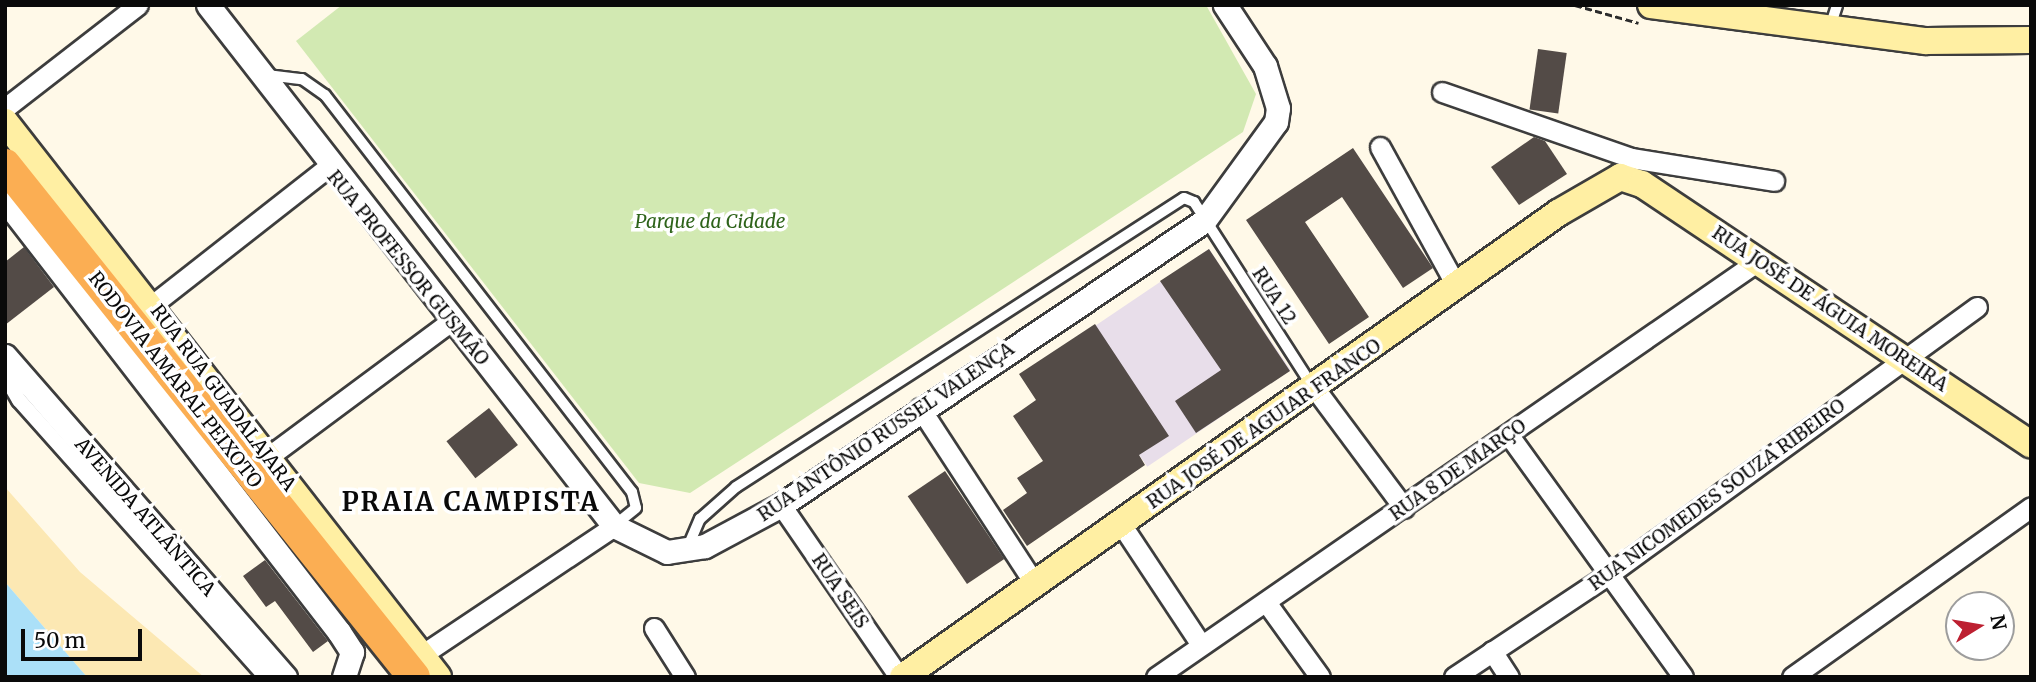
<!DOCTYPE html>
<html>
<head>
<meta charset="utf-8">
<style>
	body { margin:0 }
	#map { position:relative; width:2036px; height:682px; overflow:hidden; background:#fff9e8; font-family:Merriweather,serif }
	div>[style] { position:absolute }
	.industrial>* { inset:0; background:#e8deea; transform-origin:0 0 }
	.green>* { inset:0; background:#d2e9b2 }
	.sand>* { inset:0; background:#fce8b3 }
	.water>* { inset:0; background:#abe0f8 }
	.building>* { inset:0; background:#534b47; transform-origin:0 0 }
	.path>* { height:2.5px; margin-top:-1.25px; transform-origin:0; background:repeating-linear-gradient(90deg,#2c2c2c 0 7px,transparent 0 10.5px) }
	.roads { filter:drop-shadow(2px 0 #3d3d3d) drop-shadow(-2px 0 #3d3d3d) drop-shadow(0 2px #3d3d3d) drop-shadow(0 -2px #3d3d3d) }
	.service>* { height:10px; margin:-5px; padding:0 5px; transform-origin:5px; border-radius:5px; background:#fff }
	.pedestrian>* { height:14px; margin:-7px; padding:0 7px; transform-origin:7px; border-radius:7px; background:#fff }
	.minor>* { height:19px; margin:-9.5px; padding:0 9.5px; transform-origin:9.5px; border-radius:9.5px; background:#fff }
	.tertiary>* { height:23px; margin:-11.5px; padding:0 11.5px; transform-origin:11.5px; border-radius:11.5px; background:#fff }
	.secondary>* { height:26px; margin:-13px; padding:0 13px; transform-origin:13px; border-radius:13px; background:#ffefa3 }
	.trunk>* { height:32px; margin:-16px; padding:0 16px; transform-origin:16px; border-radius:16px; background:#fbae53 }
	span { translate:-50% -50%; white-space:nowrap; text-align:center; line-height:1.15; -webkit-text-stroke:7px #fff; paint-order:stroke }
	.park-label { font-size:19px; color:#2e631a; font-style:italic }
	.street-label { font-size:19px; color:#0a0a0a }
	.district-label { font-size:26px; color:#0a0a0a; font-weight:700; letter-spacing:2px }
	.frame { position:absolute; inset:0; border:7px solid #0a0a0a; pointer-events:none }
	.north { position:absolute; left:1945px; top:591px; width:70px; height:70px; box-sizing:border-box; background:#fff; border:2px solid #9d9d9d; border-radius:50%; rotate:79deg; font-size:19px; font-weight:700; line-height:28px; text-align:center; color:#0a0a0a }
	.north::after { content:''; display:block; margin:auto; width:24px; height:32px; background:#bd2031; clip-path:polygon(50% 0,100% 100%,50% 72%,0 100%) }
	.scale { position:absolute; left:21px; top:629px; width:121px; height:32px; box-sizing:border-box; border:4px solid #0a0a0a; border-top:0; padding-left:9px; font-size:21px; line-height:24px; white-space:nowrap; color:#0a0a0a; -webkit-text-stroke:5px #fff; paint-order:stroke }
</style>
</head>
<body>
<div id="map">
	<div class="industrial">
		<i style="left:1209px;top:249px;width:146px;height:173px;rotate:56deg"></i>
	</div>
	<div class="green">
		<i style="clip-path:polygon(342px 5px,1206px 5px,1256px 94px,1243px 132px,690px 493px,639px 483px,296px 41px)"></i>
	</div>
	<div class="sand">
		<i style="clip-path:polygon(5px 487px,80px 572px,204px 677px,87px 677px,5px 582px)"></i>
	</div>
	<div class="water">
		<i style="clip-path:polygon(5px 582px,87px 677px,5px 677px)"></i>
	</div>
	<div class="building">
		<i style="left:1538px;top:49px;width:29px;height:61px;rotate:8deg"></i>
		<i style="clip-path:polygon(1534px 137px,1545px 141px,1567px 174px,1519px 205px,1491px 167px)"></i>
		<i style="clip-path:polygon(1353px 148px,1433px 268px,1403px 288px,1342px 197px,1305px 222px,1369px 317px,1329px 344px,1246px 220px)"></i>
		<i style="clip-path:polygon(24px 247px,54px 287px,5px 325px,5px 262px)"></i>
		<i style="clip-path:polygon(1209px 249px,1290px 371px,1196px 433px,1175px 401px,1221px 370px,1160px 281px)"></i>
		<i style="clip-path:polygon(1095px 324px,1169px 436px,1139px 455px,1145px 465px,1027px 546px,1003px 510px,1027px 493px,1017px 478px,1043px 461px,1013px 416px,1036px 400px,1019px 374px)"></i>
		<i style="left:489px;top:408px;width:47px;height:54px;rotate:52deg"></i>
		<i style="left:945px;top:471px;width:106px;height:45px;rotate:56deg"></i>
		<i style="clip-path:polygon(265px 560px,328px 641px,313px 652px,275px 601px,266px 607px,243px 576px)"></i>
	</div>
	<div class="path">
		<i style="left:1575px;top:5px;width:66px;rotate:15.7deg"></i>
	</div>
	<div class="roads">
		<div class="service">
			<i style="left:1830px;top:27px;width:23px;rotate:-72deg"></i>
			<i style="left:267px;top:75px;width:35px;rotate:7deg"></i>
			<i style="left:302px;top:79px;width:28px;rotate:35deg"></i>
			<i style="left:325px;top:95px;width:502px;rotate:52.29deg"></i>
			<i style="left:632px;top:492px;width:16px;rotate:76deg"></i>
			<i style="left:636px;top:508px;width:28px;rotate:141deg"></i>
			<i style="left:687px;top:549px;width:33px;rotate:-67deg"></i>
			<i style="left:700px;top:519px;width:48px;rotate:-41.6deg"></i>
			<i style="left:736px;top:487px;width:533px;rotate:-32.83deg"></i>
			<i style="left:1184px;top:198px;width:11px;rotate:22deg"></i>
			<i style="left:1194px;top:202px;width:216px;rotate:57.3deg"></i>
		</div>
		<div class="pedestrian">
			<i style="left:5px;top:376px;width:28px;rotate:60deg"></i>
			<i style="left:19px;top:400px;width:371px;rotate:48.3deg"></i>
		</div>
		<div class="minor">
			<i style="left:1442px;top:92px;width:200px;rotate:19.2deg"></i>
			<i style="left:1631px;top:158px;width:145px;rotate:9.1deg"></i>
			<i style="left:5px;top:108px;width:168px;rotate:-37.8deg"></i>
			<i style="left:1380px;top:147px;width:160px;rotate:61.2deg"></i>
			<i style="left:152px;top:305px;width:224px;rotate:-38.1deg"></i>
			<i style="left:1316px;top:390px;width:147px;rotate:53.3deg"></i>
			<i style="left:920px;top:408px;width:209px;rotate:56.9deg"></i>
			<i style="left:1508px;top:434px;width:299px;rotate:54.2deg"></i>
			<i style="left:268px;top:457px;width:228px;rotate:-36.6deg"></i>
			<i style="left:781px;top:505px;width:209px;rotate:55.5deg"></i>
			<i style="left:1121px;top:524px;width:145px;rotate:56.5deg"></i>
			<i style="left:1266px;top:602px;width:92px;rotate:54.2deg"></i>
			<i style="left:654px;top:628px;width:58px;rotate:57.7deg"></i>
			<i style="left:1492px;top:651px;width:31px;rotate:57deg"></i>
			<i style="left:420px;top:656px;width:234px;rotate:-33.8deg"></i>
			<i style="left:1156px;top:677px;width:732px;rotate:-34.65deg"></i>
			<i style="left:1454px;top:677px;width:190px;rotate:-33.6deg"></i>
			<i style="left:1612px;top:572px;width:451px;rotate:-36deg"></i>
			<i style="left:1792px;top:677px;width:293px;rotate:-35.4deg"></i>
		</div>
		<div class="tertiary">
			<i style="left:208px;top:5px;width:661px;rotate:52.07deg"></i>
			<i style="left:614px;top:526px;width:59px;rotate:26.1deg"></i>
			<i style="left:667px;top:552px;width:38px;rotate:-9deg"></i>
			<i style="left:705px;top:546px;width:86px;rotate:-28.3deg"></i>
			<i style="left:781px;top:505px;width:509px;rotate:-33.88deg"></i>
			<i style="left:1204px;top:221px;width:122px;rotate:-54deg"></i>
			<i style="left:1276px;top:122px;width:14px;rotate:-82deg"></i>
			<i style="left:1278px;top:108px;width:44px;rotate:-107.2deg"></i>
			<i style="left:1265px;top:66px;width:73px;rotate:-123.3deg"></i>
			<i style="left:5px;top:200px;width:546px;rotate:52.29deg"></i>
			<i style="left:339px;top:632px;width:24px;rotate:57deg"></i>
			<i style="left:352px;top:652px;width:26px;rotate:108deg"></i>
			<i style="left:5px;top:356px;width:426px;rotate:48.9deg"></i>
		</div>
		<div class="secondary">
			<i style="left:1651px;top:5px;width:277px;rotate:7.5deg"></i>
			<i style="left:1926px;top:41px;width:105px;rotate:-0.5deg"></i>
			<i style="left:5px;top:122px;width:704px;rotate:52.04deg"></i>
			<i style="left:903px;top:677px;width:803px;rotate:-35.31deg"></i>
			<i style="left:1558px;top:213px;width:72px;rotate:-30.1deg"></i>
			<i style="left:1620px;top:177px;width:23px;rotate:18deg"></i>
			<i style="left:1642px;top:184px;width:468px;rotate:33.8deg"></i>
		</div>
		<div class="trunk">
			<i style="left:5px;top:165px;width:655px;rotate:51.38deg"></i>
		</div>
	</div>
	<div class="park-label">
		<span style="left:710px;top:222px">Parque da Cidade</span>
	</div>
	<div class="street-label">
		<span style="left:408px;top:268px;rotate:51deg">RUA PROFESSOR GUSMÃO</span>
		<span style="left:1274px;top:296px;rotate:57deg">RUA 12</span>
		<span style="left:1830px;top:309px;rotate:34deg">RUA JOSÉ DE ÁGUIA MOREIRA</span>
		<span style="left:175px;top:380px;rotate:52deg">RODOVIA AMARAL PEIXOTO</span>
		<span style="left:223px;top:398px;rotate:53deg">RUA RUA GUADALAJARA</span>
		<span style="left:1264px;top:424px;rotate:-35deg">RUA JOSÉ DE AGUIAR FRANCO</span>
		<span style="left:886px;top:432px;rotate:-34deg">RUA ANTÔNIO RUSSEL VALENÇA</span>
		<span style="left:1458px;top:470px;rotate:-35deg">RUA 8 DE MARÇO</span>
		<span style="left:1717px;top:495px;rotate:-36deg">RUA NICOMEDES SOUZA RIBEIRO</span>
		<span style="left:145px;top:517px;rotate:49deg">AVENIDA ATLÂNTICA</span>
		<span style="left:840px;top:591px;rotate:56deg">RUA SEIS</span>
	</div>
	<div class="district-label">
		<span style="left:471px;top:502px">PRAIA CAMPISTA</span>
	</div>
	<div class="frame"></div>
	<div class="north">N</div>
	<div class="scale">50 m</div>
</div>
</body>
</html>
